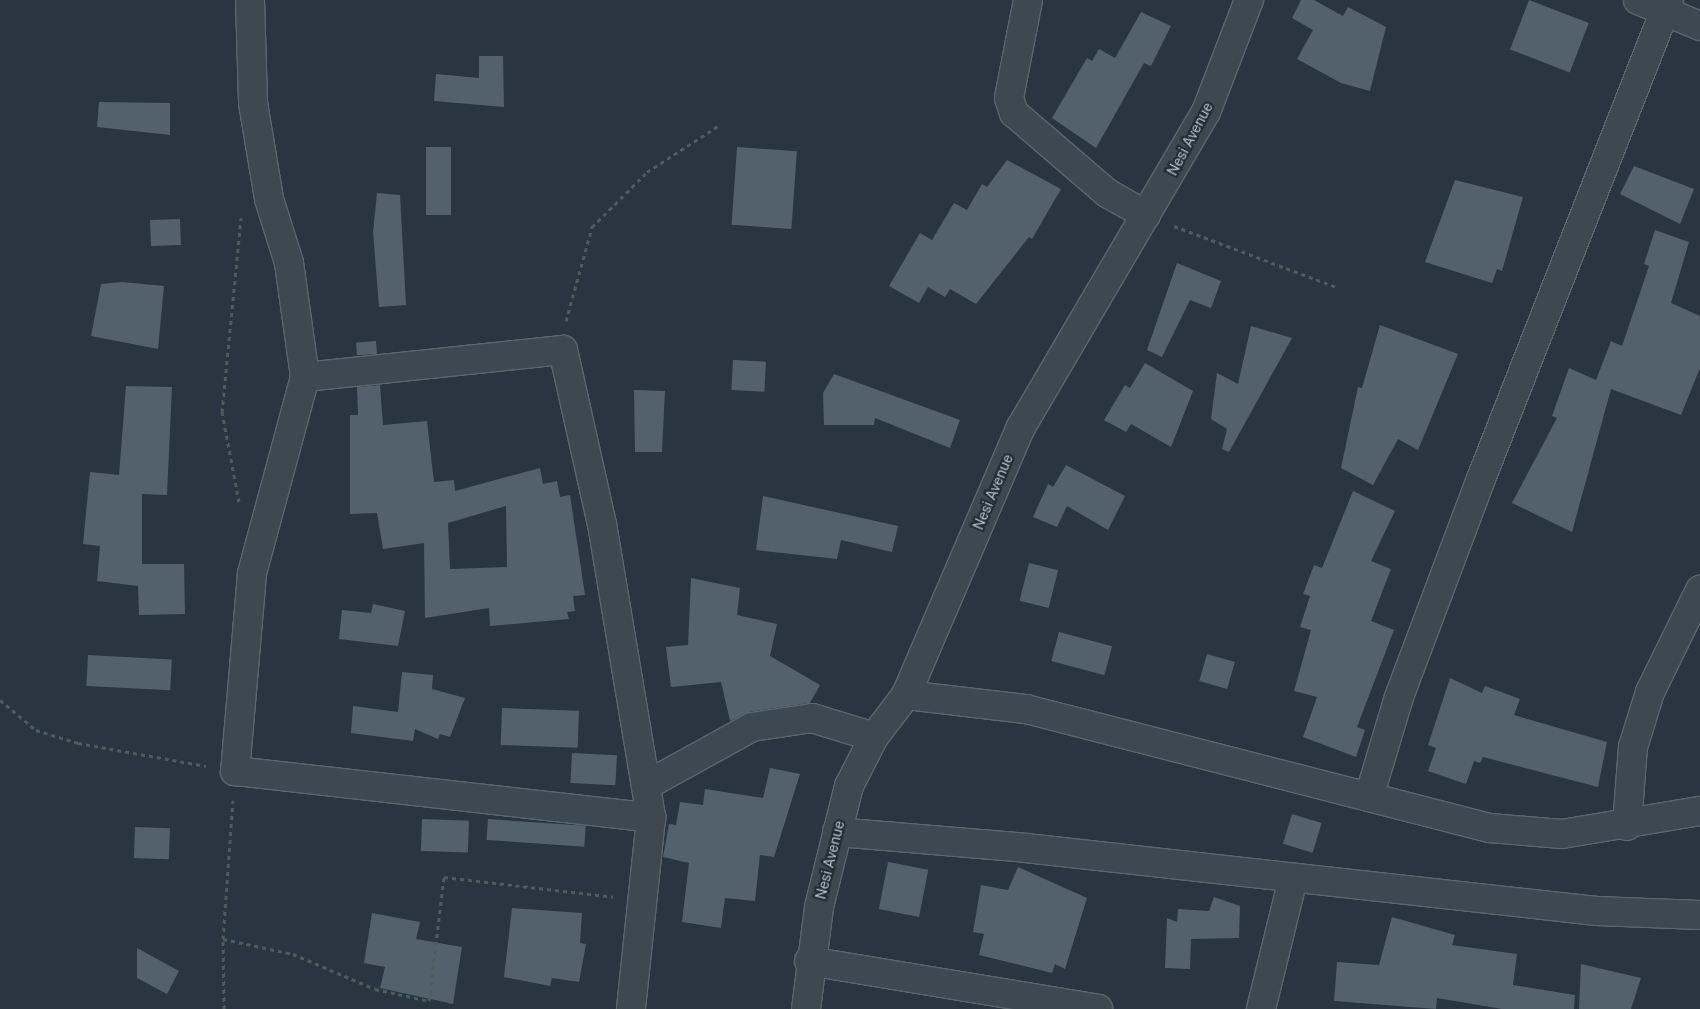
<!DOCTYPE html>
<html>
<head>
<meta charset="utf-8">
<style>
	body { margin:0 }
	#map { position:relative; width:1700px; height:1009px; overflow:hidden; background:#293641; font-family:"Public Sans",sans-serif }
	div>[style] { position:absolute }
	.building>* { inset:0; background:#52616b; transform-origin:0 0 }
	.path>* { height:3px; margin-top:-1.5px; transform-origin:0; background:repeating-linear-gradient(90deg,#495e5d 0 4px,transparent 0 8px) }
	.roads { filter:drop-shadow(1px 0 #5b666e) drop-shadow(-1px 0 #5b666e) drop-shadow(0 1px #5b666e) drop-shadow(0 -1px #5b666e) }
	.street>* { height:28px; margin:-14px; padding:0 14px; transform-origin:14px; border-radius:14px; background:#3d4851 }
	span { translate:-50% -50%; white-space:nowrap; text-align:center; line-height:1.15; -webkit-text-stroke:4.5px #212d36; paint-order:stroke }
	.street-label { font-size:14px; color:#bac3cb }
</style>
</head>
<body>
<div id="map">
	<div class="building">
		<i style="clip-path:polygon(1301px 0,1314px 0,1343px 16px,1348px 7px,1386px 27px,1370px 91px,1341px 83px,1297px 59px,1313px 30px,1292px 18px)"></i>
		<i style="left:1529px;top:0;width:64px;height:53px;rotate:21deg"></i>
		<i style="clip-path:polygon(1141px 12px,1171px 26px,1151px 66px,1144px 63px,1096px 148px,1052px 118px,1087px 58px,1092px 61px,1099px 49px,1115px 58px)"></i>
		<i style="clip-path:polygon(479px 56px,503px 56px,504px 107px,434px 101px,436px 74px,479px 78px)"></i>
		<i style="clip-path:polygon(99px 102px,170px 103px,170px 135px,97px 127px)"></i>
		<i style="left:426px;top:147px;width:25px;height:68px"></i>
		<i style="left:737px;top:147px;width:60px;height:78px;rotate:4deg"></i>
		<i style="clip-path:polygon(1007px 160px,1061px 189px,1032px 239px,1029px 237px,976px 304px,950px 289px,945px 297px,928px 287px,919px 303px,889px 286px,920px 233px,932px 240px,954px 203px,967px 210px,982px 184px,987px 187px)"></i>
		<i style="clip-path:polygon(1634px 166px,1694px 189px,1680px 224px,1620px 194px)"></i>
		<i style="clip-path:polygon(1455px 180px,1523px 197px,1502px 271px,1497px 269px,1492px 283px,1425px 262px)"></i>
		<i style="clip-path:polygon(377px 193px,400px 195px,406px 305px,379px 307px,373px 232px)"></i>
		<i style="left:180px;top:219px;width:26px;height:30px;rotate:88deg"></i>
		<i style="clip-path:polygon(1655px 230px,1689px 242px,1671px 303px,1700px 316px,1700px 368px,1681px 415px,1611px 389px,1572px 532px,1512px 503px,1557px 418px,1552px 416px,1569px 368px,1596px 380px,1611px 341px,1622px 346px,1649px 266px,1644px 264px)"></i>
		<i style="clip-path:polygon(1177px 263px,1221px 281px,1211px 308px,1190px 300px,1162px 357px,1147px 350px)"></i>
		<i style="clip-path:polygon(122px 282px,164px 286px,158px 349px,91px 336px,101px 284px)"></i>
		<i style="clip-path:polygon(1380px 325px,1458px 354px,1418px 450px,1398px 439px,1373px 485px,1341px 468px,1358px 387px,1362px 388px)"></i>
		<i style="clip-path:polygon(1251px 326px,1292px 338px,1229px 452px,1222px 449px,1227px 429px,1211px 419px,1217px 373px,1238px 384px)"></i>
		<i style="left:376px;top:341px;width:13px;height:20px;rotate:86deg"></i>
		<i style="left:733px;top:360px;width:33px;height:30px;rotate:3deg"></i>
		<i style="clip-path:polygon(1145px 363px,1193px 391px,1171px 447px,1131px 424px,1126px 432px,1104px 420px,1125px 385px,1130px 388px)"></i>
		<i style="clip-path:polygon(834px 374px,960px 420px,950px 448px,875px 418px,874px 425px,824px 425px,823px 393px)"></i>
		<i style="clip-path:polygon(evenodd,380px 385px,383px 425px,427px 421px,434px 482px,454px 480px,455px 491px,540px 468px,543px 484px,557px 481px,560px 497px,570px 495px,585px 595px,573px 596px,575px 611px,567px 612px,569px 619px,490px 626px,489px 608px,425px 618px,424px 543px,383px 549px,377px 513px,350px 514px,350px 415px,358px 415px,357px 387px,380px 385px,506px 506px,507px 567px,450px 569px,448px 523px,506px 506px)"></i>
		<i style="clip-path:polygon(126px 386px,172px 387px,167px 495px,142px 494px,142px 564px,184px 564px,185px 614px,139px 615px,138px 586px,97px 581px,100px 546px,83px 544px,90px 472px,119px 475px)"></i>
		<i style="clip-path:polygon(634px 390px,665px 391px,662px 452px,635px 452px)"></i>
		<i style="clip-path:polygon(1066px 465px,1125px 496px,1108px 530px,1067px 506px,1057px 527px,1033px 517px,1048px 484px,1053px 487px)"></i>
		<i style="clip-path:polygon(1353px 491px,1395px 511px,1371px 561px,1391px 569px,1371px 621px,1394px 630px,1357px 727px,1365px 730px,1356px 757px,1303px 737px,1317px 697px,1294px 691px,1311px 630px,1300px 627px,1310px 596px,1303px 594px,1314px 565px,1322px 568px)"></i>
		<i style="clip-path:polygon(763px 496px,898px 526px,892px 552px,841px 540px,837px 559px,756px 550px)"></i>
		<i style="left:1029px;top:563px;width:30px;height:39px;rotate:14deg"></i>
		<i style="clip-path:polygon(691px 578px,740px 588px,737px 615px,777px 624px,770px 656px,820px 685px,810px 703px,749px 712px,730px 721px,721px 682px,671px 687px,666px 647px,688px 645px)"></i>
		<i style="clip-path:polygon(373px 604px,405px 611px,398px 646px,339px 639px,342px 610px,371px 613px)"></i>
		<i style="left:1059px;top:632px;width:55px;height:30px;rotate:15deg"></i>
		<i style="left:1207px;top:654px;width:29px;height:28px;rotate:16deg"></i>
		<i style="left:88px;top:655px;width:84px;height:31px;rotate:3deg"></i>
		<i style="clip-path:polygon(402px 672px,433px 675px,432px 689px,465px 698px,450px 737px,440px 734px,438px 739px,415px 729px,413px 741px,351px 733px,353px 706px,398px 712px)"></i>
		<i style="clip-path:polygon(1450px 678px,1482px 693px,1485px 686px,1520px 699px,1514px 715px,1607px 742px,1598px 787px,1483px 757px,1480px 763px,1474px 761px,1466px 784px,1428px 771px,1436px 748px,1428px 745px)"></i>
		<i style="left:502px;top:708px;width:77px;height:37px;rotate:2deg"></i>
		<i style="left:572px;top:753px;width:45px;height:30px;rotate:3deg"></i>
		<i style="clip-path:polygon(770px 768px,800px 774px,774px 857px,760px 855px,755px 901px,725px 898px,721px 928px,682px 922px,689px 863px,663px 857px,669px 824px,676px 825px,680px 802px,703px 805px,705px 789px,763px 798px)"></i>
		<i style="left:1292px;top:814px;width:31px;height:31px;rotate:17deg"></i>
		<i style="left:422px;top:819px;width:47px;height:32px;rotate:2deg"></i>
		<i style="left:488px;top:819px;width:98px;height:21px;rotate:4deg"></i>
		<i style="left:135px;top:827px;width:35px;height:31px;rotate:2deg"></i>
		<i style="left:888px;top:862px;width:41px;height:48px;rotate:11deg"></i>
		<i style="clip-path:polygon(1018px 867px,1087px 898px,1065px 969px,1055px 964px,1052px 973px,979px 955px,984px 934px,973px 932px,981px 885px,1008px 890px)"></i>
		<i style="clip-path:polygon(1214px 897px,1240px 906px,1239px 938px,1191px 939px,1190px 969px,1165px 968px,1167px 918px,1177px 922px,1178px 909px,1209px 911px)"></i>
		<i style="clip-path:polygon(512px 908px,582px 913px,580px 943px,586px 944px,579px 982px,552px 978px,550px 986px,504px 977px)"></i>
		<i style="clip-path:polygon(372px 913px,420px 922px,416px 939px,462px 947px,453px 1004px,380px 988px,385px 967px,364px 963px)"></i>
		<i style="clip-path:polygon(1392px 917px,1455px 935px,1452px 945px,1517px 954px,1513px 985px,1575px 995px,1574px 1009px,1502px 1009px,1437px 998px,1436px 1009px,1334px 1001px,1337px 962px,1379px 965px)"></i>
		<i style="clip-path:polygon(137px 948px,179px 971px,167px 994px,137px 978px)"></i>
		<i style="clip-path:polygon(1581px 964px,1641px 978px,1631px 1009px,1579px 1009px)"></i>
	</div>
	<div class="path">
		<i style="left:1174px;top:226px;width:176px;rotate:20.6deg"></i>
		<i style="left:566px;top:321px;width:98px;rotate:-74.5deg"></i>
		<i style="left:592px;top:227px;width:78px;rotate:-45deg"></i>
		<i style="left:647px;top:172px;width:85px;rotate:-32.9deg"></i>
		<i style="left:239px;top:502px;width:92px;rotate:-100.7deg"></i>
		<i style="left:222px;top:412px;width:195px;rotate:-84.4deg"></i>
		<i style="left:0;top:700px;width:47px;rotate:39.8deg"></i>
		<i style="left:36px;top:730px;width:44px;rotate:17.2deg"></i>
		<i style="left:78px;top:743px;width:130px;rotate:10.2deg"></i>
		<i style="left:223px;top:939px;width:72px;rotate:12.1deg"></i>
		<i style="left:293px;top:954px;width:89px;rotate:23.1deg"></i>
		<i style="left:375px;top:989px;width:55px;rotate:12.5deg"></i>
		<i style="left:429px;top:1001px;width:125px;rotate:-83.1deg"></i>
		<i style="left:444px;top:877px;width:170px;rotate:6.7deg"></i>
		<i style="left:224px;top:1009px;width:70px;rotate:-90.8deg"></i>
		<i style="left:223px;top:939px;width:139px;rotate:-85.9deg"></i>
	</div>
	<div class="roads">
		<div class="street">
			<i style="left:250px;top:0;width:103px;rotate:88.3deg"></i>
			<i style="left:253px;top:103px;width:97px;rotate:80.5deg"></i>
			<i style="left:269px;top:199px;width:67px;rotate:72.6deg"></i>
			<i style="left:289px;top:263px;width:115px;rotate:82deg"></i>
			<i style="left:305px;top:377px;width:204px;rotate:105.1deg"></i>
			<i style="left:252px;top:574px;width:198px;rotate:94.9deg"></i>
			<i style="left:235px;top:771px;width:419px;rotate:6.4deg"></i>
			<i style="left:1028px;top:0;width:100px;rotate:101deg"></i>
			<i style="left:1009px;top:98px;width:16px;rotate:72deg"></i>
			<i style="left:1014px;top:113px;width:123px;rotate:40.7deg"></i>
			<i style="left:1107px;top:193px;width:45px;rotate:29.4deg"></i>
			<i style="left:1638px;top:0;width:67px;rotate:22.8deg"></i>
			<i style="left:305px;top:377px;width:259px;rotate:-6deg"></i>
			<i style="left:563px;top:350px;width:178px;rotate:77.4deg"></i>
			<i style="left:602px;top:524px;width:298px;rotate:80.5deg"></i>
			<i style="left:651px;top:818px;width:192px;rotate:96deg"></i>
			<i style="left:906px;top:695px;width:121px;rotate:6.7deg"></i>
			<i style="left:1026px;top:709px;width:479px;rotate:14.4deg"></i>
			<i style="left:1490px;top:828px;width:72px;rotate:4.8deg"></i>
			<i style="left:1562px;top:834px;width:140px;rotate:-9.5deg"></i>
			<i style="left:647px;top:785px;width:120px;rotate:-28.9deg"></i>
			<i style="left:752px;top:727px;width:61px;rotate:-8.5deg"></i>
			<i style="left:812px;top:718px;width:65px;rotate:17deg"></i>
			<i style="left:1369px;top:797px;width:104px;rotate:-73.3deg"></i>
			<i style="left:1399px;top:697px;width:233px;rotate:-69.4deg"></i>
			<i style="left:1481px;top:479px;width:515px;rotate:-68.57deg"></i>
			<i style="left:1627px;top:826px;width:79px;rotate:-85.7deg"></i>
			<i style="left:1633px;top:747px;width:58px;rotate:-72.8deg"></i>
			<i style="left:1650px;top:692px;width:114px;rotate:-63.9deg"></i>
			<i style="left:837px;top:832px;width:190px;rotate:4.8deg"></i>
			<i style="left:1026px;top:848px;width:574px;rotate:6.3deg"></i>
			<i style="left:1597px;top:911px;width:103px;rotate:2.2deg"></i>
			<i style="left:809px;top:961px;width:293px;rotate:9.4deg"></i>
			<i style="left:806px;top:1009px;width:103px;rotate:-82.7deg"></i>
			<i style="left:819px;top:907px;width:125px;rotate:-76.1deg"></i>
			<i style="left:849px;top:786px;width:55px;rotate:-63deg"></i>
			<i style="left:874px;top:737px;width:53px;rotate:-52.7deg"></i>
			<i style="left:906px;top:695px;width:292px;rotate:-66.8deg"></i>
			<i style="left:1021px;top:427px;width:365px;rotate:-59.6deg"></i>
			<i style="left:1206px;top:112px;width:120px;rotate:-69deg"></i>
			<i style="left:1261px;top:1009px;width:134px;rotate:-76.2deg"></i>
		</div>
	</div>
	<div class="street-label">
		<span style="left:1190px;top:139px;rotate:-62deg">Nesi Avenue</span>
		<span style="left:993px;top:492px;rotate:-67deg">Nesi Avenue</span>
		<span style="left:830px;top:860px;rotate:-76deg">Nesi Avenue</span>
	</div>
</div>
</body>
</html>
